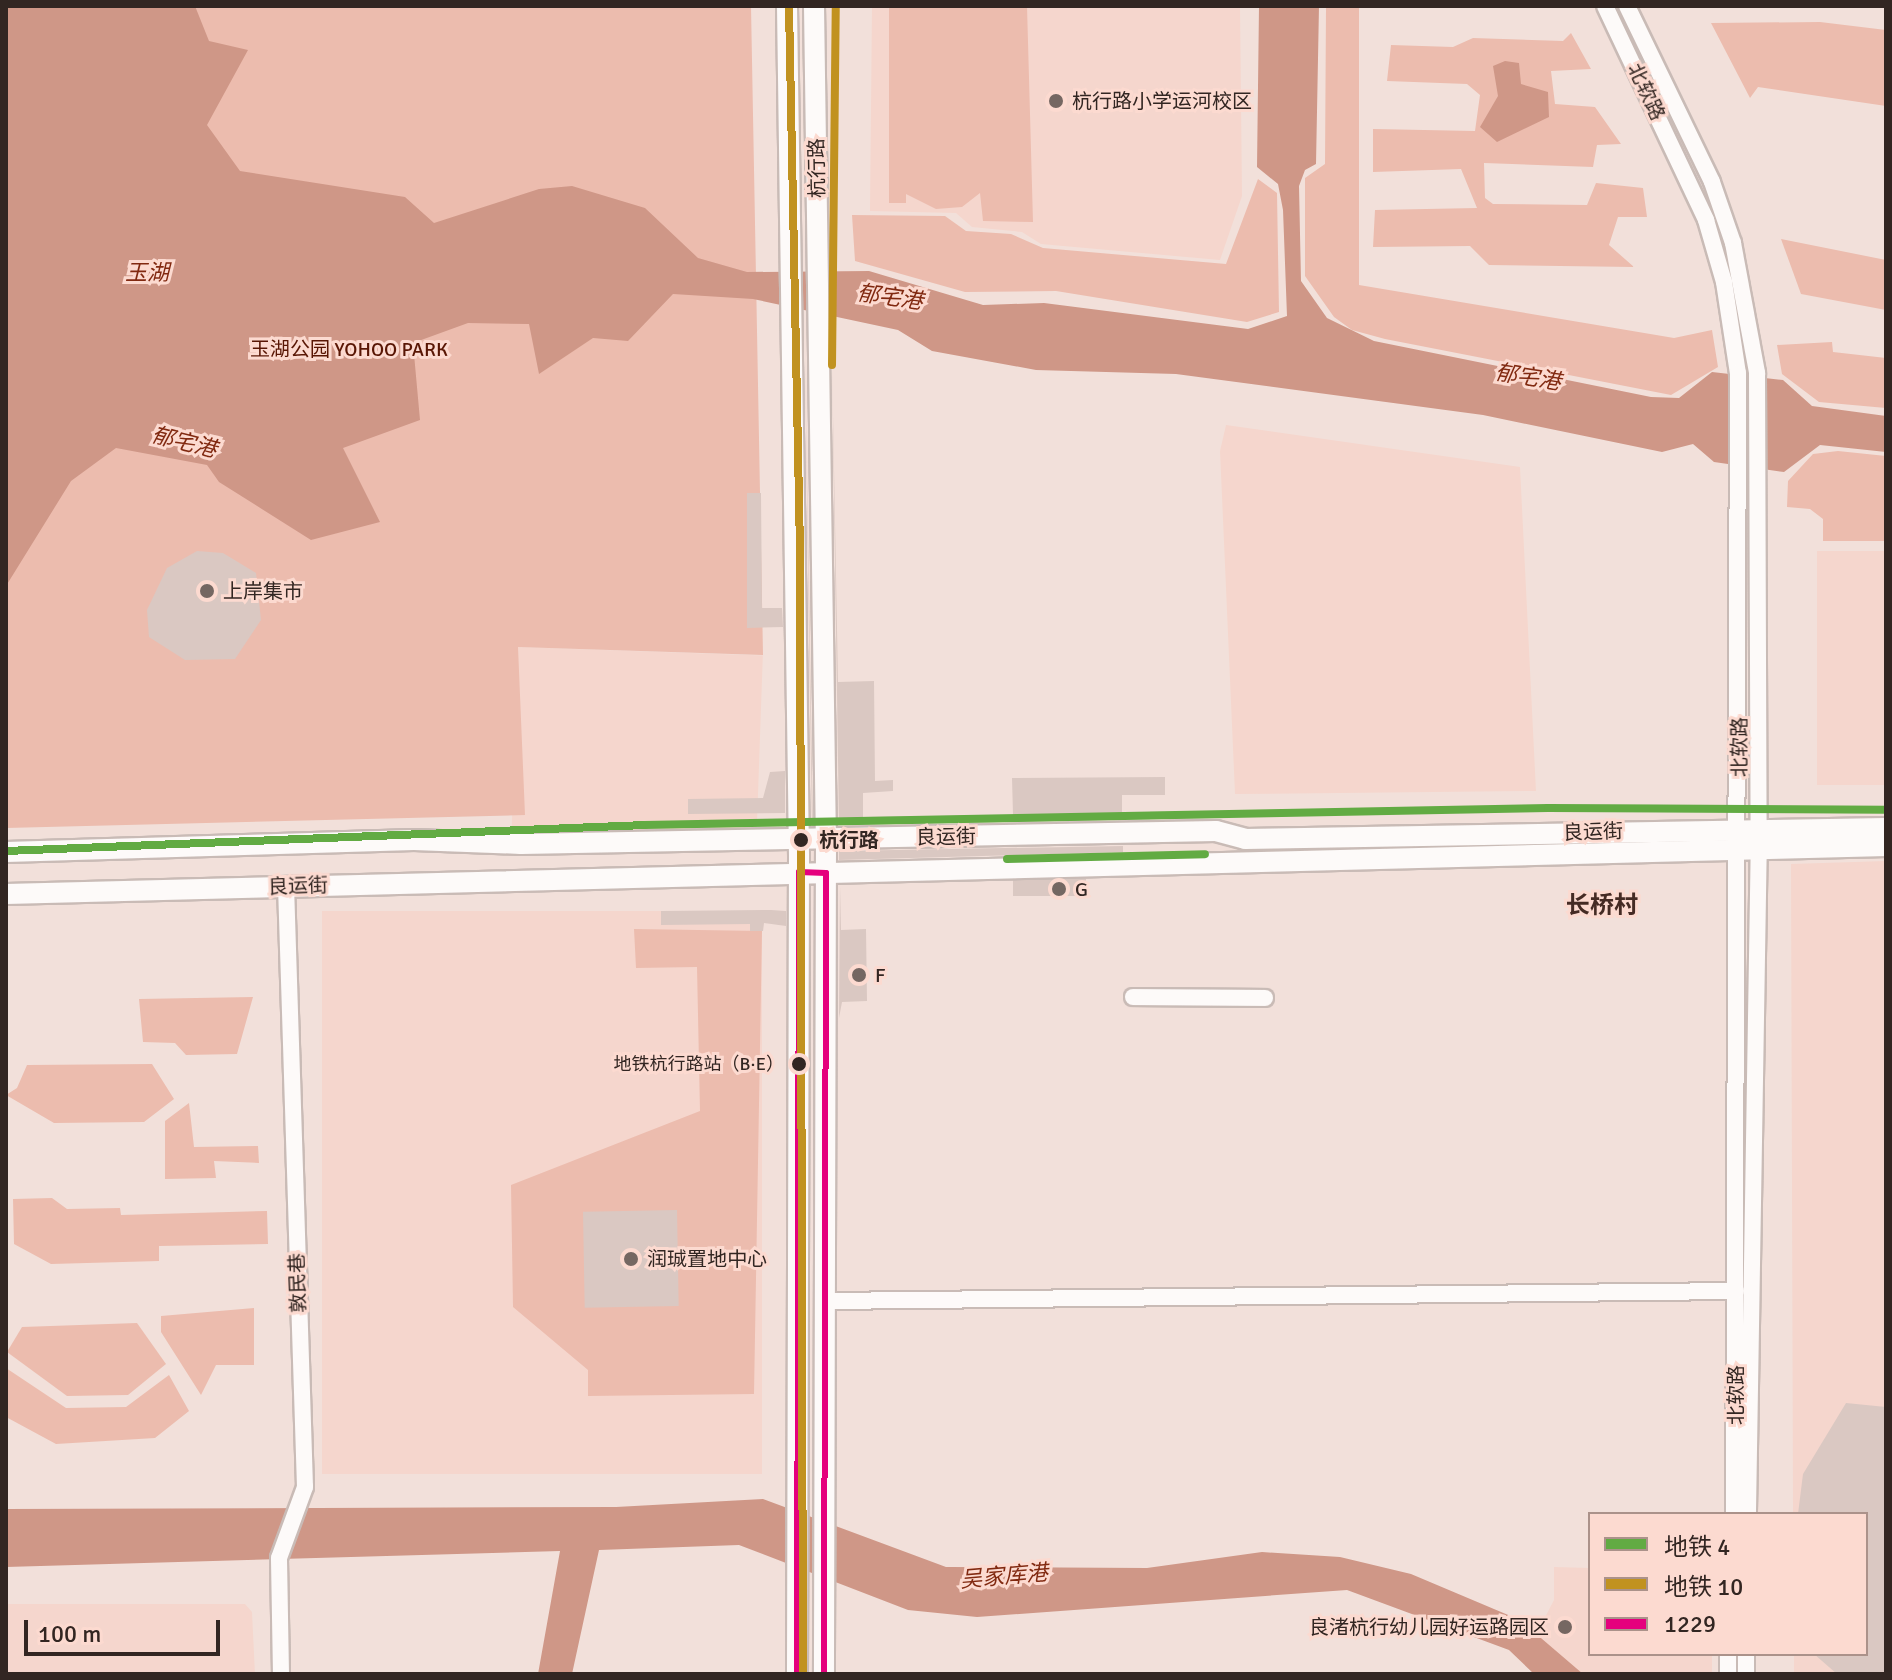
<!DOCTYPE html>
<html>
<head>
<meta charset="utf-8">
<style>
	body { margin:0 }
	#map { position:relative; width:1892px; height:1680px; overflow:hidden; background:#f2e0da; font-family:Signika,"Noto Sans SC",sans-serif }
	div>[style] { position:absolute }
	.built>* { inset:0; background:#f5d6cd; transform-origin:0 0 }
	.green>* { inset:0; background:#ecbcae }
	.water>* { inset:0; background:#cf9787 }
	.building>* { inset:0; background:#dac8c2; transform-origin:0 0 }
	.roads { filter:drop-shadow(2px 0 #c9bbb6) drop-shadow(-2px 0 #c9bbb6) drop-shadow(0 2px #c9bbb6) drop-shadow(0 -2px #c9bbb6) }
	.minor>* { height:16px; margin:-8px; padding:0 8px; transform-origin:8px; border-radius:8px; background:#fdfaf9 }
	.major>* { height:20px; margin:-10px; padding:0 10px; transform-origin:10px; border-radius:10px; background:#fdfaf9 }
	.bus-1>* { height:6px; margin:-3px; padding:0 3px; transform-origin:3px; border-radius:3px; background:#e5007d }
	.metro-1>* { height:8px; margin:-4px; padding:0 4px; transform-origin:4px; border-radius:4px; background:#62ab43 }
	.metro-2>* { height:8px; margin:-4px; padding:0 4px; transform-origin:4px; border-radius:4px; background:#c19220 }
	.dots>* { width:22px; height:22px; translate:-50% -50%; box-sizing:border-box; border:4px solid #fcdad0; border-radius:50% }
	span { translate:-50% -50%; white-space:nowrap; text-align:center; line-height:1.15; -webkit-text-stroke:6px #fcdad0; paint-order:stroke }
	.bus-label { font-size:18px; color:#322622 }
	.right { translate:-100% -50%; text-align:right }
	.street-label { font-size:20px; color:#322622 }
	.poi-label { font-size:20px; color:#322622 }
	.left { translate:0 -50%; text-align:left }
	.park-label { font-size:20px; color:#591604 }
	.stop-label { font-size:20px; color:#322622; font-weight:700 }
	.water-label { font-size:22px; color:#812910; font-style:italic }
	.quarter-label { font-size:24px; color:#452b24; font-weight:700 }
	.frame { position:absolute; inset:0; border:8px solid #322622; pointer-events:none }
	.legend { position:absolute; left:1588px; top:1512px; width:280px; height:144px; box-sizing:border-box; background:#fcdad0; border:2px solid #ab928a; margin:0; padding:10px 14px; list-style:none; font-size:24px; color:#322622 }
	.legend li { display:flex; align-items:center; gap:16px; height:40px }
	.legend b { width:40px; border:2px solid #ab928a }
	.scale { position:absolute; left:24px; top:1620px; width:196px; height:36px; box-sizing:border-box; border:4px solid #322622; border-top:0; padding-left:10px; font-size:24px; line-height:28px; white-space:nowrap; color:#322622; -webkit-text-stroke:6px #fcdad0; paint-order:stroke }
</style>
</head>
<body>
<div id="map">
	<div class="built">
		<i style="clip-path:polygon(872px 6px,1240px 6px,1242px 196px,1220px 260px,1041px 244px,1022px 232px,972px 227px,956px 213px,870px 211px)"></i>
		<i style="clip-path:polygon(1226px 425px,1520px 467px,1536px 791px,1235px 794px,1220px 451px)"></i>
		<i style="left:1886px;top:551px;width:234px;height:69px;rotate:90deg"></i>
		<i style="left:518px;top:647px;width:245px;height:182px;rotate:2deg"></i>
		<i style="clip-path:polygon(1886px 861px,1886px 1674px,1794px 1674px,1794px 1654px,1866px 1654px,1866px 1514px,1793px 1514px,1791px 864px)"></i>
		<i style="left:762px;top:911px;width:563px;height:440px;rotate:90deg"></i>
		<i style="clip-path:polygon(1554px 1567px,1590px 1568px,1590px 1654px,1712px 1654px,1712px 1674px,1535px 1674px,1523px 1660px,1554px 1600px)"></i>
		<i style="clip-path:polygon(6px 1604px,245px 1604px,252px 1612px,255px 1674px,6px 1674px)"></i>
	</div>
	<div class="green">
		<i style="clip-path:polygon(6px 6px,751px 6px,763px 655px,518px 647px,525px 815px,6px 828px)"></i>
		<i style="clip-path:polygon(889px 6px,1027px 6px,1033px 222px,983px 221px,980px 193px,962px 207px,936px 209px,906px 194px,906px 203px,889px 203px)"></i>
		<i style="clip-path:polygon(1326px 6px,1359px 6px,1359px 285px,1674px 338px,1712px 330px,1718px 367px,1671px 395px,1385px 339px,1352px 330px,1334px 317px,1305px 276px,1305px 178px,1325px 164px)"></i>
		<i style="clip-path:polygon(1820px 22px,1886px 30px,1886px 106px,1758px 87px,1750px 98px,1711px 23px)"></i>
		<i style="clip-path:polygon(1571px 33px,1591px 69px,1551px 71px,1555px 104px,1595px 107px,1621px 144px,1597px 145px,1593px 167px,1484px 163px,1485px 198px,1493px 204px,1587px 205px,1596px 183px,1643px 188px,1647px 217px,1618px 217px,1609px 245px,1634px 267px,1489px 265px,1470px 246px,1373px 247px,1375px 210px,1477px 208px,1461px 169px,1373px 172px,1373px 129px,1475px 131px,1480px 95px,1467px 84px,1387px 81px,1391px 45px,1453px 47px,1473px 38px,1563px 41px)"></i>
		<i style="clip-path:polygon(1258px 179px,1277px 193px,1279px 312px,1247px 322px,1056px 291px,965px 292px,855px 261px,852px 215px,945px 216px,966px 231px,1011px 234px,1043px 248px,1226px 264px)"></i>
		<i style="clip-path:polygon(1781px 239px,1886px 260px,1886px 310px,1801px 294px)"></i>
		<i style="clip-path:polygon(1832px 342px,1833px 352px,1886px 358px,1886px 408px,1819px 402px,1782px 374px,1777px 345px)"></i>
		<i style="clip-path:polygon(1838px 451px,1886px 456px,1886px 541px,1823px 541px,1823px 519px,1810px 509px,1787px 507px,1788px 481px,1813px 454px)"></i>
		<i style="clip-path:polygon(634px 929px,762px 931px,754px 1394px,588px 1396px,588px 1370px,513px 1307px,511px 1185px,700px 1111px,697px 967px,636px 968px)"></i>
		<i style="clip-path:polygon(253px 997px,237px 1054px,186px 1055px,175px 1043px,143px 1042px,139px 999px)"></i>
		<i style="clip-path:polygon(152px 1064px,174px 1099px,144px 1122px,54px 1123px,6px 1095px,17px 1088px,27px 1065px)"></i>
		<i style="clip-path:polygon(189px 1103px,194px 1147px,258px 1146px,259px 1163px,214px 1161px,216px 1178px,165px 1179px,165px 1121px)"></i>
		<i style="clip-path:polygon(52px 1198px,67px 1209px,120px 1208px,121px 1215px,267px 1211px,268px 1244px,159px 1246px,159px 1261px,51px 1264px,14px 1244px,13px 1199px)"></i>
		<i style="clip-path:polygon(254px 1308px,254px 1365px,216px 1365px,201px 1395px,161px 1332px,161px 1316px)"></i>
		<i style="clip-path:polygon(137px 1323px,166px 1364px,128px 1395px,67px 1396px,7px 1352px,22px 1327px)"></i>
		<i style="clip-path:polygon(6px 1368px,66px 1408px,126px 1407px,169px 1375px,189px 1411px,155px 1438px,56px 1444px,6px 1417px)"></i>
	</div>
	<div class="water">
		<i style="clip-path:polygon(6px 6px,195px 6px,209px 41px,248px 50px,207px 125px,240px 171px,405px 197px,434px 223px,539px 189px,572px 186px,645px 208px,698px 258px,747px 272px,869px 271px,983px 305px,1044px 303px,1248px 329px,1287px 316px,1283px 210px,1278px 184px,1257px 167px,1259px 6px,1319px 6px,1316px 164px,1305px 170px,1299px 186px,1301px 281px,1327px 318px,1374px 341px,1651px 397px,1679px 398px,1712px 372px,1783px 380px,1812px 406px,1886px 416px,1886px 452px,1820px 445px,1784px 472px,1714px 462px,1693px 444px,1662px 452px,1483px 415px,1176px 374px,1036px 370px,932px 351px,898px 330px,753px 299px,673px 294px,628px 341px,593px 338px,539px 374px,529px 324px,468px 323px,413px 343px,420px 420px,343px 448px,380px 522px,311px 540px,219px 482px,207px 465px,116px 448px,71px 481px,6px 586px)"></i>
		<i style="clip-path:polygon(1505px 61px,1519px 63px,1521px 84px,1548px 92px,1549px 117px,1497px 142px,1480px 127px,1498px 96px,1493px 66px)"></i>
		<i style="clip-path:polygon(763px 1499px,946px 1567px,1147px 1568px,1262px 1552px,1340px 1557px,1411px 1574px,1520px 1620px,1583px 1674px,1534px 1674px,1509px 1650px,1347px 1590px,977px 1617px,908px 1610px,739px 1545px,599px 1550px,572px 1674px,538px 1674px,560px 1551px,6px 1567px,6px 1509px,616px 1507px)"></i>
	</div>
	<div class="building">
		<i style="clip-path:polygon(805px 361px,813px 826px,812px 826px)"></i>
		<i style="clip-path:polygon(832px 362px,838px 682px,874px 681px,875px 781px,893px 780px,893px 791px,863px 793px,863px 817px,1013px 815px,1012px 778px,1165px 777px,1165px 795px,1122px 795px,1122px 820px,839px 825px)"></i>
		<i style="clip-path:polygon(747px 493px,761px 493px,762px 608px,782px 608px,783px 627px,747px 628px)"></i>
		<i style="clip-path:polygon(197px 551px,223px 553px,256px 573px,261px 620px,235px 659px,185px 660px,149px 637px,147px 610px,167px 568px)"></i>
		<i style="clip-path:polygon(785px 771px,785px 813px,688px 814px,688px 799px,763px 798px,770px 772px)"></i>
		<i style="clip-path:polygon(1123px 846px,1123px 852px,839px 860px,839px 851px)"></i>
		<i style="left:1086px;top:879px;width:17px;height:73px;rotate:90deg"></i>
		<i style="clip-path:polygon(840px 886px,841px 930px,866px 929px,867px 1001px,842px 1002px,839px 1018px)"></i>
		<i style="clip-path:polygon(771px 910px,786px 911px,786px 926px,764px 923px,763px 931px,750px 931px,750px 924px,661px 925px,661px 911px)"></i>
		<i style="left:677px;top:1210px;width:96px;height:94px;rotate:89deg"></i>
		<i style="clip-path:polygon(1846px 1403px,1886px 1407px,1886px 1674px,1837px 1674px,1814px 1654px,1866px 1654px,1866px 1514px,1798px 1514px,1803px 1474px)"></i>
	</div>
	<div class="roads">
		<div class="minor">
			<i style="left:1605px;top:6px;width:237px;rotate:64.7deg"></i>
			<i style="left:1706px;top:220px;width:65px;rotate:73.8deg"></i>
			<i style="left:1724px;top:282px;width:92px;rotate:81.3deg"></i>
			<i style="left:1738px;top:373px;width:1141px;rotate:90.2deg"></i>
			<i style="left:1627px;top:6px;width:195px;rotate:64.2deg"></i>
			<i style="left:1712px;top:182px;width:65px;rotate:71deg"></i>
			<i style="left:1733px;top:243px;width:132px;rotate:79.5deg"></i>
			<i style="left:1757px;top:373px;width:460px;rotate:89.8deg"></i>
			<i style="left:1759px;top:833px;width:681px;rotate:90.93deg"></i>
			<i style="left:1133px;top:997px;width:132px;rotate:0.4deg"></i>
			<i style="left:826px;top:1301px;width:910px;rotate:-0.63deg"></i>
			<i style="left:1746px;top:1654px;width:20px;rotate:90deg"></i>
			<i style="left:281px;top:1674px;width:116px;rotate:-91deg"></i>
			<i style="left:279px;top:1558px;width:76px;rotate:-69.9deg"></i>
			<i style="left:305px;top:1487px;width:600px;rotate:-91.81deg"></i>
			<i style="left:1728px;top:1674px;width:20px;rotate:-90deg"></i>
		</div>
		<div class="major">
			<i style="left:787px;top:6px;width:850px;rotate:89.19deg"></i>
			<i style="left:799px;top:856px;width:818px;rotate:90.14deg"></i>
			<i style="left:814px;top:6px;width:834px;rotate:89.18deg"></i>
			<i style="left:826px;top:840px;width:834px;rotate:90.14deg"></i>
			<i style="left:6px;top:852px;width:408px;rotate:-1.7deg"></i>
			<i style="left:414px;top:840px;width:107px;rotate:2.1deg"></i>
			<i style="left:521px;top:844px;width:695px;rotate:-1.07deg"></i>
			<i style="left:1216px;top:831px;width:30px;rotate:15deg"></i>
			<i style="left:1245px;top:839px;width:641px;rotate:-0.98deg"></i>
			<i style="left:6px;top:894px;width:1881px;rotate:-1.46deg"></i>
		</div>
	</div>
	<div class="bus-1">
		<i style="left:797px;top:1674px;width:802px;rotate:-89.86deg"></i>
		<i style="left:799px;top:872px;width:27px;rotate:2deg"></i>
		<i style="left:826px;top:873px;width:801px;rotate:90.14deg"></i>
	</div>
	<div class="metro-1">
		<i style="left:6px;top:851px;width:639px;rotate:-2.33deg"></i>
		<i style="left:644px;top:825px;width:904px;rotate:-1.08deg"></i>
		<i style="left:1548px;top:808px;width:338px;rotate:0.3deg"></i>
		<i style="left:1007px;top:859px;width:198px;rotate:-1.4deg"></i>
	</div>
	<div class="metro-2">
		<i style="left:789px;top:6px;width:544px;rotate:88.84deg"></i>
		<i style="left:800px;top:550px;width:1124px;rotate:89.85deg"></i>
		<i style="left:832px;top:365px;width:359px;rotate:-89.4deg"></i>
	</div>
	<div class="dots">
		<i style="left:1056px;top:101px;background:#756762"></i>
		<i style="left:207px;top:591px;background:#756762"></i>
		<i style="left:801px;top:840px;background:#322622"></i>
		<i style="left:1059px;top:889px;background:#756762"></i>
		<i style="left:859px;top:975px;background:#756762"></i>
		<i style="left:799px;top:1064px;background:#322622"></i>
		<i style="left:631px;top:1259px;background:#756762"></i>
		<i style="left:1565px;top:1627px;background:#756762"></i>
	</div>
	<div class="bus-label">
		<span class="right" style="left:784px;top:1064px">地铁杭行路站（B·E）</span>
	</div>
	<div class="street-label">
		<span style="left:1646px;top:92px;rotate:65deg">北软路</span>
		<span style="left:817px;top:168px;rotate:-91deg">杭行路</span>
		<span style="left:1740px;top:747px;rotate:-90deg">北软路</span>
		<span style="left:1593px;top:832px;rotate:-2deg">良运街</span>
		<span style="left:946px;top:837px;rotate:-1deg">良运街</span>
		<span style="left:298px;top:886px;rotate:-2deg">良运街</span>
		<span style="left:298px;top:1283px;rotate:-92deg">敦民巷</span>
		<span style="left:1736px;top:1395px;rotate:-90deg">北软路</span>
	</div>
	<div class="poi-label">
		<span class="left" style="left:1072px;top:101px">杭行路小学运河校区</span>
		<span class="left" style="left:223px;top:591px">上岸集市</span>
		<span class="left" style="left:1075px;top:889px">G</span>
		<span class="left" style="left:875px;top:975px">F</span>
		<span class="left" style="left:647px;top:1259px">润珹置地中心</span>
		<span class="right" style="left:1549px;top:1627px">良渚杭行幼儿园好运路园区</span>
	</div>
	<div class="park-label">
		<span style="left:349px;top:349px">玉湖公园 YOHOO PARK</span>
	</div>
	<div class="stop-label">
		<span class="left" style="left:819px;top:840px">杭行路</span>
	</div>
	<div class="water-label">
		<span style="left:147px;top:273px">玉湖</span>
		<span style="left:890px;top:297px;rotate:8deg">郁宅港</span>
		<span style="left:1528px;top:377px;rotate:9deg">郁宅港</span>
		<span style="left:184px;top:442px;rotate:14deg">郁宅港</span>
		<span style="left:1004px;top:1576px;rotate:-5deg">吴家库港</span>
	</div>
	<div class="quarter-label">
		<span style="left:1602px;top:906px">长桥村</span>
	</div>
	<div class="frame"></div>
	<ul class="legend">
	<li><b style="height:10px;background:#62ab43"></b>地铁 4</li>
	<li><b style="height:10px;background:#c19220"></b>地铁 10</li>
	<li><b style="height:10px;background:#e5007d"></b>1229</li>
	</ul>
	<div class="scale">100 m</div>
</div>
</body>
</html>
